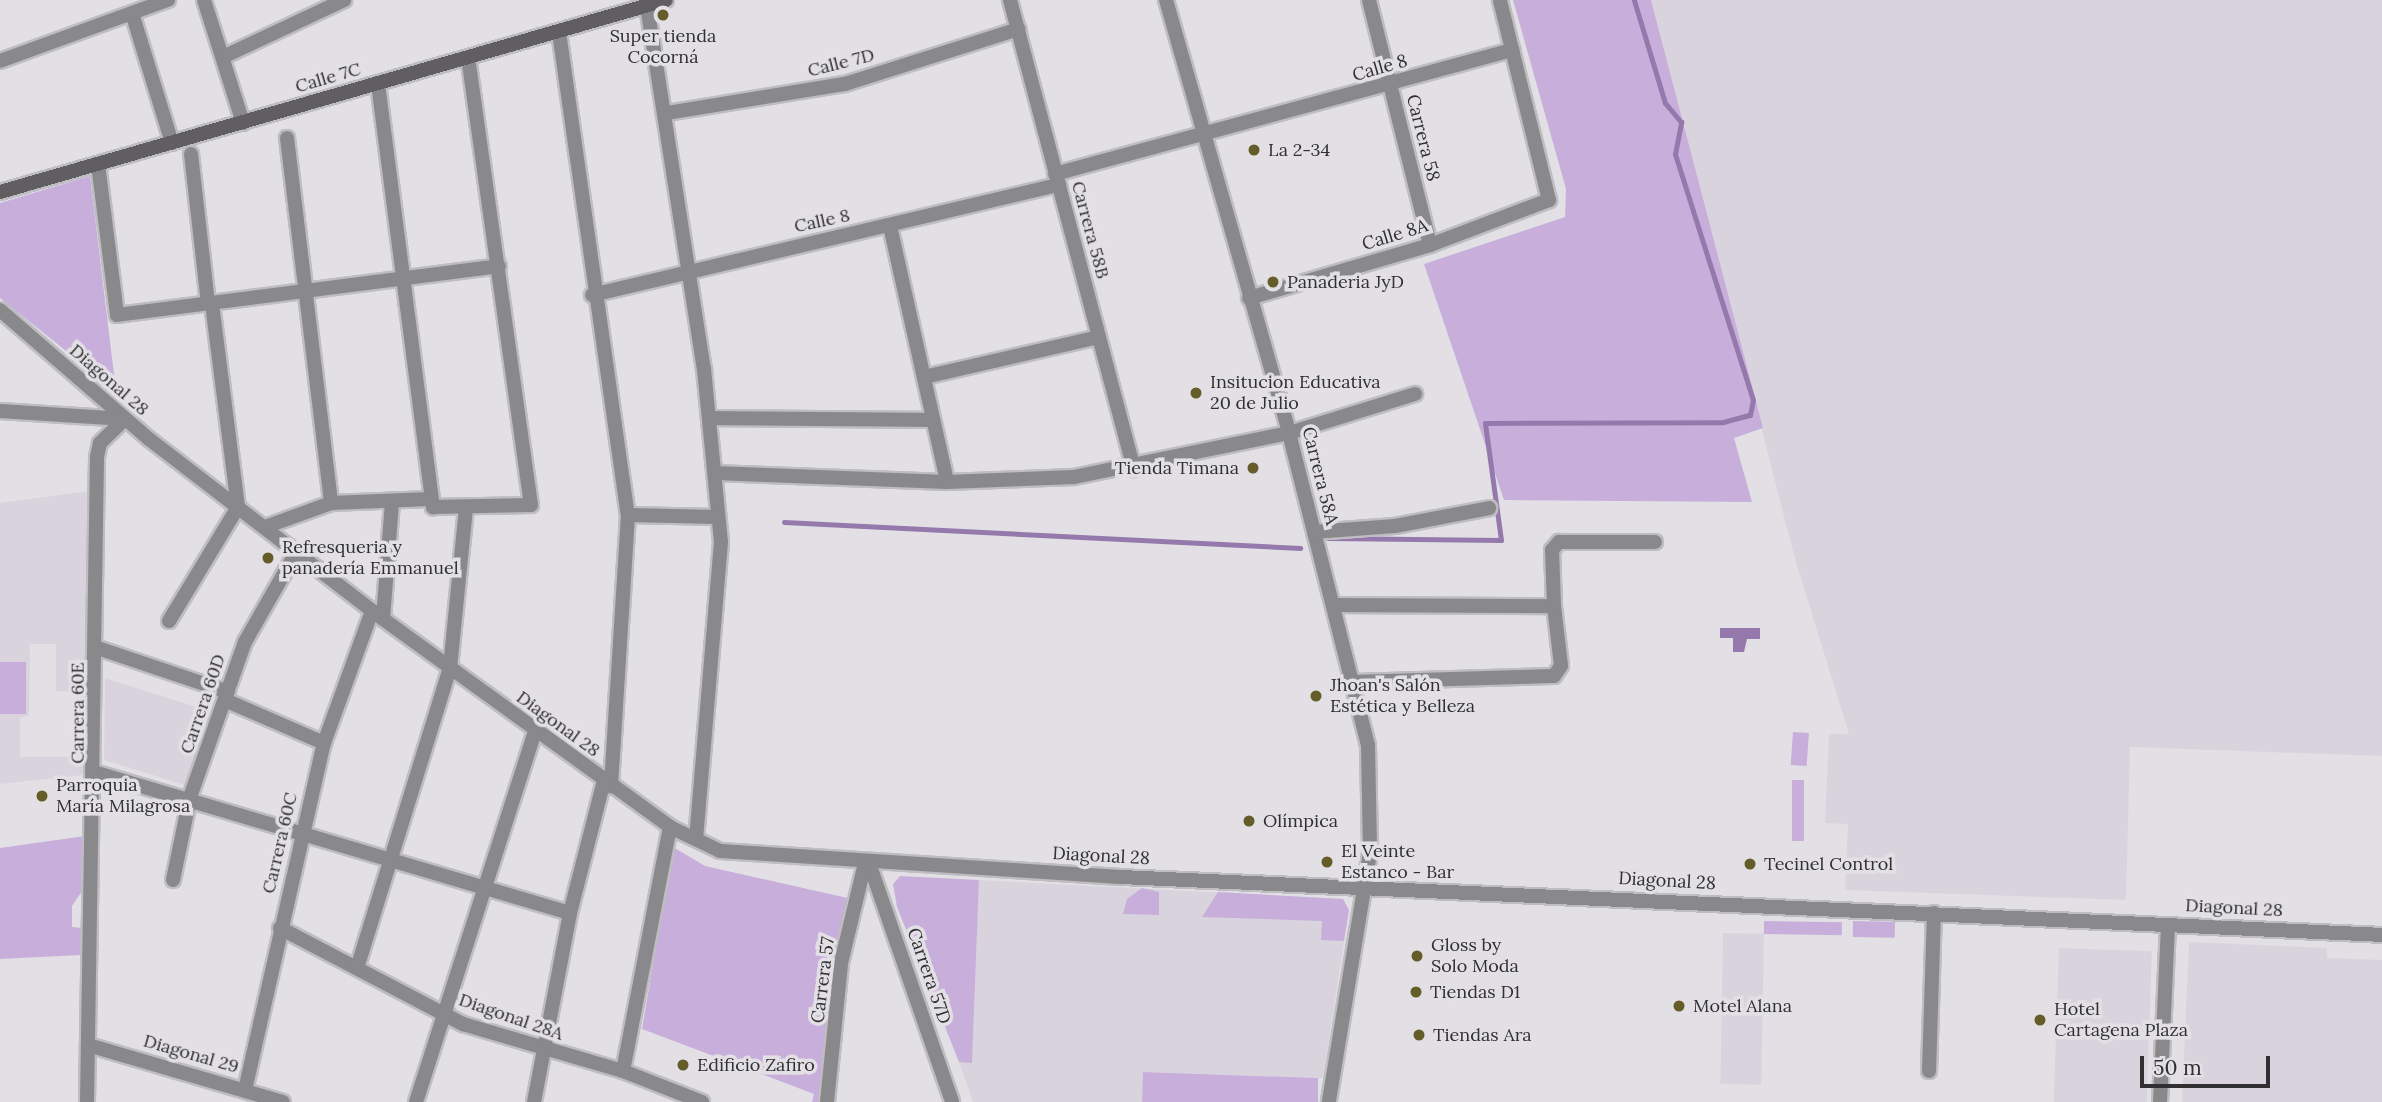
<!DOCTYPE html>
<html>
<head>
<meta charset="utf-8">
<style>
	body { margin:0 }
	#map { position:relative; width:2382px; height:1102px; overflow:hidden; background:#e2e0e5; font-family:Lora,serif }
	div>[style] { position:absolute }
	.built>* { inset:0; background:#d9d3dd; transform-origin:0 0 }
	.green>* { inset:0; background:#c8afdb; transform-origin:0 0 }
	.water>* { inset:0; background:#9679ac }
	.stream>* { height:5px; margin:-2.5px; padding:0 2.5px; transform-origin:2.5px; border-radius:2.5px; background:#9679ac }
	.roads { filter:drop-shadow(2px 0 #bebdc1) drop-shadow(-2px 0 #bebdc1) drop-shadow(0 2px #bebdc1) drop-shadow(0 -2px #bebdc1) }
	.street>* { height:14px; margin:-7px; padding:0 7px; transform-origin:7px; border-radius:7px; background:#89888a }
	.secondary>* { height:14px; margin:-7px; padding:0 7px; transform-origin:7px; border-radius:7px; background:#605e61 }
	.dots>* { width:19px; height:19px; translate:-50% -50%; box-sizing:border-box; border:4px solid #e2e0e5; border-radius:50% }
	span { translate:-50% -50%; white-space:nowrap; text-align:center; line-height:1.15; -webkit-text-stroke:7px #e2e0e5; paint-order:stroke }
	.poi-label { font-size:18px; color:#302f31 }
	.left { translate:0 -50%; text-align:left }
	.right { translate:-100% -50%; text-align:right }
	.street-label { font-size:18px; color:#302f31 }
	.scale { position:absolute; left:2140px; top:1056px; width:130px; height:32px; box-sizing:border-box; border:4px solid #302f31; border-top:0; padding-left:9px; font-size:21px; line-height:24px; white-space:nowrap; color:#302f31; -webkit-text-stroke:5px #e2e0e5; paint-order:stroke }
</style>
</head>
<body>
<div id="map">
	<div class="built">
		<i style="clip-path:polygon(1651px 0,2382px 0,2382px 756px,2130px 747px,2126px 900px,1845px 890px,1848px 824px,1825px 823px,1829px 734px,1849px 734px,1795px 559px)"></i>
		<i style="clip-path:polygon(evenodd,90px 491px,90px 757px,82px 775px,0 784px,0 714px,26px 714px,26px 663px,0 662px,0 503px,90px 491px,30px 644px,56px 644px,56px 691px,84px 692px,84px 757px,20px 757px,20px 717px,29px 716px,30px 644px)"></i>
		<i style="clip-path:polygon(105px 678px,212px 712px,188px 786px,104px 760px)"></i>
		<i style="clip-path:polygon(979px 880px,1343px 899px,1349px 910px,1323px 1078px,1143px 1072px,1142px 1102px,973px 1102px,959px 1062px,972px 1062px)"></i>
		<i style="left:1723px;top:933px;width:41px;height:151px;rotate:1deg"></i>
		<i style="clip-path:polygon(2189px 942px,2327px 948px,2327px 958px,2382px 960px,2382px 1102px,2182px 1102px)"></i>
		<i style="left:2059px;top:948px;width:93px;height:154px;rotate:2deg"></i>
	</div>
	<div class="green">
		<i style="clip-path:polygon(1513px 0,1651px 0,1763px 428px,1734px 438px,1752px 502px,1504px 500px,1424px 264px,1565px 217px,1566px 189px)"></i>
		<i style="clip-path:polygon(90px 176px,116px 391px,0 298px,0 203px)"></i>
		<i style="left:0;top:662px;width:26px;height:52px"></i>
		<i style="left:1793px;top:732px;width:16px;height:33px;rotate:4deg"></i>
		<i style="left:1792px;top:780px;width:12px;height:61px"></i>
		<i style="clip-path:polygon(85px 836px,86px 885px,72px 906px,72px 927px,82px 928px,82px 955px,0 959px,0 848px)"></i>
		<i style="clip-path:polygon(673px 847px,705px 866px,852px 899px,831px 981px,818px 1102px,812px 1102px,814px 1094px,642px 1029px)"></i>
		<i style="clip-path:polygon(900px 876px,979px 880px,972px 1063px,959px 1062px,897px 907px,893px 884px)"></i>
		<i style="clip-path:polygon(1142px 888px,1159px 892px,1159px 915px,1123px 914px,1127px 899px)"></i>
		<i style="clip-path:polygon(1218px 892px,1343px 899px,1349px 910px,1344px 941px,1321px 940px,1322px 921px,1202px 917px)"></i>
		<i style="left:1764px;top:921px;width:78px;height:13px;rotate:1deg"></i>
		<i style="left:1853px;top:921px;width:42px;height:16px;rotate:1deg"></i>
		<i style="clip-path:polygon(1143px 1072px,1318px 1078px,1318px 1102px,1142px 1102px)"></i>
	</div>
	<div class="water">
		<i style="clip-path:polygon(1720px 628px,1760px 628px,1760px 639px,1747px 639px,1744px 652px,1733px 652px,1733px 638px,1720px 638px)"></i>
	</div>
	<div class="stream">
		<i style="left:784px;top:522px;width:517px;rotate:2.88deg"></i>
		<i style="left:1328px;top:538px;width:173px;rotate:0.7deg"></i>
		<i style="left:1501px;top:540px;width:118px;rotate:-97.8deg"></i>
		<i style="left:1485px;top:423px;width:238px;rotate:-0.2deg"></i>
		<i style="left:1723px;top:422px;width:28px;rotate:-15deg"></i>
		<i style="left:1750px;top:415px;width:15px;rotate:-79deg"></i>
		<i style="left:1753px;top:400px;width:258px;rotate:-107.6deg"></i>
		<i style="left:1675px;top:154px;width:33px;rotate:-79deg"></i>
		<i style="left:1681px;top:122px;width:25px;rotate:-130deg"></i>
		<i style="left:1665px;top:103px;width:108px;rotate:-106.8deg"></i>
	</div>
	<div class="roads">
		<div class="street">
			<i style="left:204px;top:0;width:129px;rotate:72.4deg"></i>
			<i style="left:1010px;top:0;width:485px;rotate:75.2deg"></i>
			<i style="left:1166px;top:0;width:450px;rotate:74.1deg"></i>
			<i style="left:1289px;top:433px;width:322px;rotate:75.8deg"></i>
			<i style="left:1368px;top:745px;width:108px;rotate:88.9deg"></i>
			<i style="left:1370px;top:853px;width:252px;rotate:99.4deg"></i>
			<i style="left:1369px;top:0;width:252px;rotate:76deg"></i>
			<i style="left:647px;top:6px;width:367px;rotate:81.1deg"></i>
			<i style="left:704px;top:369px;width:174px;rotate:84.4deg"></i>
			<i style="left:721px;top:542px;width:298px;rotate:94.8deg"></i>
			<i style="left:132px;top:13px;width:136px;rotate:72.9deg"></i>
			<i style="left:559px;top:32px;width:488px;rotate:81.9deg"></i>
			<i style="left:628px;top:515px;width:272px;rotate:93.6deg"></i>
			<i style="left:225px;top:56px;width:132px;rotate:-25.2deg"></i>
			<i style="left:0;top:61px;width:179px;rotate:-20deg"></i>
			<i style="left:378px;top:84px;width:427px;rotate:82.6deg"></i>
			<i style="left:433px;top:507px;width:98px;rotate:-1.2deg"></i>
			<i style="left:531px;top:505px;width:451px;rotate:-98deg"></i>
			<i style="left:667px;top:113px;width:180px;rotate:-9.3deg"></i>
			<i style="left:845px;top:84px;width:182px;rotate:-17.6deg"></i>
			<i style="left:287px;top:138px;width:368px;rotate:83.1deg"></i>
			<i style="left:191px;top:154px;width:150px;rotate:83.5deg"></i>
			<i style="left:98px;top:164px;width:152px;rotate:82.8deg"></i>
			<i style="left:117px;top:315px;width:385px;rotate:-7.3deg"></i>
			<i style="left:1055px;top:174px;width:474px;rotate:-15.2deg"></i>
			<i style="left:890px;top:226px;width:262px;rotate:77.4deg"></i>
			<i style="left:592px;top:295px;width:480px;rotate:-13.3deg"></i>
			<i style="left:1249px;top:298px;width:189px;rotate:-16.3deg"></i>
			<i style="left:1430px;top:245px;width:127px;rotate:-20.7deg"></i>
			<i style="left:1549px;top:200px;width:206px;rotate:-103.8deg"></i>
			<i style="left:0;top:310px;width:197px;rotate:40.9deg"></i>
			<i style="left:149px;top:439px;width:282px;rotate:37.6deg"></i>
			<i style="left:372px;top:611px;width:368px;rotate:35.9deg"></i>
			<i style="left:670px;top:827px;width:55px;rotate:25.6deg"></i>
			<i style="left:720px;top:851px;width:402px;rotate:3.7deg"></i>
			<i style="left:1121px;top:877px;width:1262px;rotate:2.63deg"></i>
			<i style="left:924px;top:377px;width:179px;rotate:-12.9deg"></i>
			<i style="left:0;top:411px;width:125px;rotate:3.7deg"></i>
			<i style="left:709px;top:418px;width:224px;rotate:0.5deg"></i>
			<i style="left:715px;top:473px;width:232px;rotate:2.2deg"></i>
			<i style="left:947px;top:482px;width:127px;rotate:-2.3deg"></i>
			<i style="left:1074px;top:477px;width:219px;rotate:-11.6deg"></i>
			<i style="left:1289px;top:433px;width:132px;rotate:-17.2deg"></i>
			<i style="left:628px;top:515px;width:89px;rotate:1.3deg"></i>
			<i style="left:265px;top:527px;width:70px;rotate:-20deg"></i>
			<i style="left:331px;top:503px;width:99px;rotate:-2.3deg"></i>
			<i style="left:1314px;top:532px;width:81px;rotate:-4.2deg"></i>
			<i style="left:1395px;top:526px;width:96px;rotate:-10.8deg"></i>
			<i style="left:1334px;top:605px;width:220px;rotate:0.3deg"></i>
			<i style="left:1554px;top:606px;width:60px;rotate:83.3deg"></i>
			<i style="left:1561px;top:666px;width:12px;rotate:125deg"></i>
			<i style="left:1554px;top:676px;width:202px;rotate:178.3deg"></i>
			<i style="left:1554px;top:606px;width:56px;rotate:-92deg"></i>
			<i style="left:1552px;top:550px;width:11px;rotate:-49deg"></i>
			<i style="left:1559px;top:542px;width:96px"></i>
			<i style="left:383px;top:619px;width:117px;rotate:-85.6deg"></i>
			<i style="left:169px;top:621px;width:133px;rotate:-58.8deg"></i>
			<i style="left:238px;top:507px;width:206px;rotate:-97.3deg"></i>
			<i style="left:98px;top:648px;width:137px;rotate:18.7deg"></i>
			<i style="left:225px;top:700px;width:108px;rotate:23.5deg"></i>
			<i style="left:97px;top:773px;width:493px;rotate:16.5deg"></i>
			<i style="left:869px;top:863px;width:253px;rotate:70.8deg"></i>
			<i style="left:173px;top:880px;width:85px;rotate:-78.4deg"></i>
			<i style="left:190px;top:797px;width:164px;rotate:-70.5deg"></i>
			<i style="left:245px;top:642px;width:105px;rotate:-60.3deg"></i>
			<i style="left:280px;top:928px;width:207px;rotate:27.7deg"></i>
			<i style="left:463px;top:1024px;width:167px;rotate:16.4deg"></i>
			<i style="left:623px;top:1071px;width:85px;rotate:21.4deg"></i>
			<i style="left:358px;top:965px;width:311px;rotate:-72.8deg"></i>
			<i style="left:450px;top:668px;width:162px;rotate:-84.3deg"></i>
			<i style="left:88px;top:1045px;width:203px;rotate:16.3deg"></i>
			<i style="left:623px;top:1071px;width:248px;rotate:-79.1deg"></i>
			<i style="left:1929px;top:1071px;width:158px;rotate:-88.2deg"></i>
			<i style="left:245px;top:1090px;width:356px;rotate:-77.2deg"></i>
			<i style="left:324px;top:743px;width:140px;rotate:-70deg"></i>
			<i style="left:87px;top:1102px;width:645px;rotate:-89.11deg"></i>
			<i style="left:97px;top:457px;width:14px;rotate:-78deg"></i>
			<i style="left:100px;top:443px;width:35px;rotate:-44deg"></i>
			<i style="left:416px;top:1102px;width:390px;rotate:-72.2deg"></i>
			<i style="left:534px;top:1102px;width:192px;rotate:-79.2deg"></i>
			<i style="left:570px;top:913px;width:136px;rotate:-75.6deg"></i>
			<i style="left:827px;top:1102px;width:140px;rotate:-84.2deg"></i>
			<i style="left:841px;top:963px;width:103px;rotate:-76.5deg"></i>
			<i style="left:2160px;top:1102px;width:177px;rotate:-87.4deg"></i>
		</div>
		<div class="secondary">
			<i style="left:0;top:192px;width:693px;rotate:-16.08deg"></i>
		</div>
	</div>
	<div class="dots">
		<i style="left:663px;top:15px;background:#645c29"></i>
		<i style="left:1254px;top:150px;background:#645c29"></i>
		<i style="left:1273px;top:282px;background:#645c29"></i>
		<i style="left:1196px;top:393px;background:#645c29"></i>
		<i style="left:1253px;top:468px;background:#645c29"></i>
		<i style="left:268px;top:558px;background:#645c29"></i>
		<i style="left:1316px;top:696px;background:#645c29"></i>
		<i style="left:42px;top:796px;background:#645c29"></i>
		<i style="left:1249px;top:821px;background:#645c29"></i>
		<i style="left:1327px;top:862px;background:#645c29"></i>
		<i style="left:1750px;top:864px;background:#645c29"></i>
		<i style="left:1417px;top:956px;background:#645c29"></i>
		<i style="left:1416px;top:992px;background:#645c29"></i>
		<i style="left:1679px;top:1006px;background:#645c29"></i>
		<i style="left:2040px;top:1020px;background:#645c29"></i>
		<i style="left:1419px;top:1035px;background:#645c29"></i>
		<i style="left:683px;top:1065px;background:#645c29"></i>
	</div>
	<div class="poi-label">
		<span style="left:663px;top:47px">Super tienda<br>Cocorná</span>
		<span class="left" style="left:1268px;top:150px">La 2-34</span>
		<span class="left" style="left:1287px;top:282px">Panaderia JyD</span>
		<span class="left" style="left:1210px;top:393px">Insitucion Educativa<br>20 de Julio</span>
		<span class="right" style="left:1239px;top:468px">Tienda Timana</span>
		<span class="left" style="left:282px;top:558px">Refresqueria y<br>panadería Emmanuel</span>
		<span class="left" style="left:1330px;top:696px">Jhoan's Salón<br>Estética y Belleza</span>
		<span class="left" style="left:56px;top:796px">Parroquia<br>María Milagrosa</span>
		<span class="left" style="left:1263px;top:821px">Olímpica</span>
		<span class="left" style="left:1341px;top:862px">El Veinte<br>Estanco - Bar</span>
		<span class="left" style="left:1764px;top:864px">Tecinel Control</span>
		<span class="left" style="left:1431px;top:956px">Gloss by<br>Solo Moda</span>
		<span class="left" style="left:1430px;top:992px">Tiendas D1</span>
		<span class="left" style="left:1693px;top:1006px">Motel Alana</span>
		<span class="left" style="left:2054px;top:1020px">Hotel<br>Cartagena Plaza</span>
		<span class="left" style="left:1433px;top:1035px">Tiendas Ara</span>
		<span class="left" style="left:697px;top:1065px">Edificio Zafiro</span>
	</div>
	<div class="street-label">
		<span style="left:841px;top:63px;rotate:-14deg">Calle 7D</span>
		<span style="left:1380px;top:68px;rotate:-16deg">Calle 8</span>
		<span style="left:328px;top:78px;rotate:-16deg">Calle 7C</span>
		<span style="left:1423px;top:138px;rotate:76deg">Carrera 58</span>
		<span style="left:822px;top:221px;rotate:-12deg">Calle 8</span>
		<span style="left:1090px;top:230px;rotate:75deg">Carrera 58B</span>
		<span style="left:1395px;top:235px;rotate:-17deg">Calle 8A</span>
		<span style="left:109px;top:380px;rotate:41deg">Diagonal 28</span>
		<span style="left:1320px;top:476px;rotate:76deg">Carrera 58A</span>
		<span style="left:203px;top:704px;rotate:-71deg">Carrera 60D</span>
		<span style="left:78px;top:713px;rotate:-90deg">Carrera 60E</span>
		<span style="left:558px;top:724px;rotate:36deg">Diagonal 28</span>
		<span style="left:280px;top:843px;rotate:-77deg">Carrera 60C</span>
		<span style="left:1101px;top:856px;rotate:3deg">Diagonal 28</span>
		<span style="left:1667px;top:881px;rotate:3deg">Diagonal 28</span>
		<span style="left:2234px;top:908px;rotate:3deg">Diagonal 28</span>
		<span style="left:929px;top:976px;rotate:71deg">Carrera 57D</span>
		<span style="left:823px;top:980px;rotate:-83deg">Carrera 57</span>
		<span style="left:511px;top:1017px;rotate:19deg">Diagonal 28A</span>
		<span style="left:191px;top:1054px;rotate:16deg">Diagonal 29</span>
	</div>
	<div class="scale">50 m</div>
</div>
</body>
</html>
